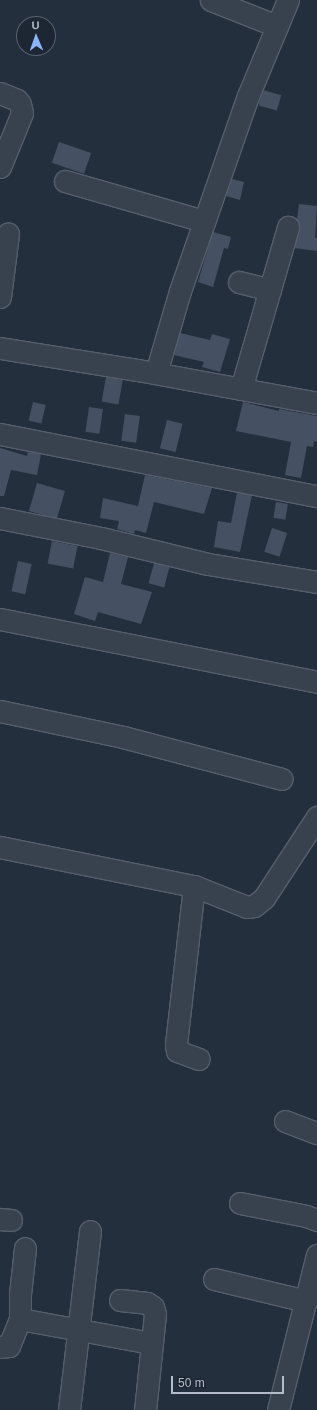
<!DOCTYPE html>
<html>
<head>
<meta charset="utf-8">
<style>
	body { margin:0 }
	#map { position:relative; width:317px; height:1410px; overflow:hidden; background:#242f3e; font-family:Arial,sans-serif }
	div>[style] { position:absolute }
	.building>* { inset:0; background:#455162; transform-origin:0 0 }
	.roads { filter:drop-shadow(1px 0 #565f6c) drop-shadow(-1px 0 #565f6c) drop-shadow(0 1px #565f6c) drop-shadow(0 -1px #565f6c) }
	.minor>* { height:21px; margin:-10.5px; padding:0 10.5px; transform-origin:10.5px; border-radius:10.5px; background:#38414e }
	span { translate:-50% -50%; white-space:nowrap; text-align:center; line-height:1.15; -webkit-text-stroke:3.5px #1d2633; paint-order:stroke }
	.north { position:absolute; left:16px; top:16px; width:40px; height:40px; box-sizing:border-box; background:#1d2633; border:1px solid #59626f; border-radius:50%; rotate:358deg; font-size:11px; font-weight:700; line-height:16px; text-align:center; color:#b4bcc9 }
	.north::after { content:''; display:block; margin:auto; width:14px; height:18px; background:#8ab4f8; clip-path:polygon(50% 0,100% 100%,50% 72%,0 100%) }
	.scale { position:absolute; left:171px; top:1376px; width:113px; height:18px; box-sizing:border-box; border:2px solid #b4bcc9; border-top:0; padding-left:5px; font-size:12px; line-height:14px; white-space:nowrap; color:#b4bcc9; -webkit-text-stroke:3px #1d2633; paint-order:stroke }
</style>
</head>
<body>
<div id="map">
	<div class="building">
		<i style="left:263px;top:90px;width:19px;height:16px;rotate:16deg"></i>
		<i style="left:59px;top:142px;width:34px;height:22px;rotate:19deg"></i>
		<i style="clip-path:polygon(232px 179px,244px 182px,240px 200px,226px 196px)"></i>
		<i style="clip-path:polygon(299px 204px,317px 206px,315px 238px,317px 238px,317px 251px,294px 248px,300px 230px,297px 219px)"></i>
		<i style="clip-path:polygon(213px 232px,231px 237px,228px 249px,224px 248px,213px 287px,198px 282px)"></i>
		<i style="clip-path:polygon(180px 333px,210px 340px,212px 334px,230px 339px,220px 372px,202px 367px,204px 362px,174px 355px)"></i>
		<i style="left:106px;top:377px;width:17px;height:25px;rotate:10deg"></i>
		<i style="left:33px;top:402px;width:13px;height:19px;rotate:13deg"></i>
		<i style="clip-path:polygon(243px 402px,279px 411px,279px 409px,317px 416px,317px 442px,314px 441px,313px 447px,307px 446px,301px 478px,285px 475px,291px 442px,236px 431px)"></i>
		<i style="left:89px;top:407px;width:14px;height:25px;rotate:8deg"></i>
		<i style="left:125px;top:414px;width:15px;height:27px;rotate:8deg"></i>
		<i style="left:167px;top:420px;width:16px;height:29px;rotate:14deg"></i>
		<i style="clip-path:polygon(0 448px,27px 456px,28px 452px,41px 454px,37px 475px,11px 470px,4px 496px,0 496px)"></i>
		<i style="clip-path:polygon(145px 475px,212px 488px,204px 514px,154px 502px,146px 533px,135px 530px,134px 534px,117px 529px,119px 521px,100px 518px,103px 498px,138px 506px)"></i>
		<i style="left:37px;top:483px;width:29px;height:29px;rotate:16deg"></i>
		<i style="clip-path:polygon(237px 493px,252px 495px,240px 552px,214px 547px,218px 521px,231px 523px)"></i>
		<i style="left:276px;top:502px;width:12px;height:16px;rotate:9deg"></i>
		<i style="left:272px;top:528px;width:16px;height:25px;rotate:18deg"></i>
		<i style="left:52px;top:541px;width:26px;height:23px;rotate:11deg"></i>
		<i style="clip-path:polygon(110px 553px,128px 557px,121px 584px,152px 592px,141px 624px,98px 612px,95px 621px,74px 614px,85px 577px,103px 582px)"></i>
		<i style="left:18px;top:561px;width:14px;height:31px;rotate:12deg"></i>
		<i style="left:154px;top:563px;width:16px;height:21px;rotate:15deg"></i>
	</div>
	<div class="roads">
		<div class="minor">
			<i style="left:211px;top:0;width:71px;rotate:21.5deg"></i>
			<i style="left:0;top:93px;width:18px;rotate:22deg"></i>
			<i style="left:17px;top:100px;width:5px;rotate:53deg"></i>
			<i style="left:20px;top:104px;width:9px;rotate:77deg"></i>
			<i style="left:22px;top:113px;width:58px;rotate:112.2deg"></i>
			<i style="left:65px;top:181px;width:145px;rotate:16.1deg"></i>
			<i style="left:239px;top:282px;width:32px;rotate:14deg"></i>
			<i style="left:0;top:297px;width:64px;rotate:-82.8deg"></i>
			<i style="left:0;top:348px;width:140px;rotate:9.1deg"></i>
			<i style="left:138px;top:370px;width:182px;rotate:10.4deg"></i>
			<i style="left:156px;top:373px;width:85px;rotate:-73.7deg"></i>
			<i style="left:180px;top:291px;width:207px;rotate:-70.8deg"></i>
			<i style="left:248px;top:96px;width:104px;rotate:-67.4deg"></i>
			<i style="left:241px;top:389px;width:169px;rotate:-73.8deg"></i>
			<i style="left:0;top:434px;width:323px;rotate:11.1deg"></i>
			<i style="left:0;top:518px;width:103px;rotate:11.2deg"></i>
			<i style="left:101px;top:538px;width:110px;rotate:13.7deg"></i>
			<i style="left:208px;top:564px;width:110px;rotate:9.4deg"></i>
			<i style="left:0;top:619px;width:323px;rotate:11.2deg"></i>
			<i style="left:0;top:711px;width:126px;rotate:11.9deg"></i>
			<i style="left:123px;top:737px;width:164px;rotate:14.8deg"></i>
			<i style="left:0;top:847px;width:198px;rotate:11.4deg"></i>
			<i style="left:194px;top:886px;width:160px;rotate:96.5deg"></i>
			<i style="left:176px;top:1045px;width:6px;rotate:81deg"></i>
			<i style="left:177px;top:1051px;width:23px;rotate:20deg"></i>
			<i style="left:194px;top:886px;width:57px;rotate:21.6deg"></i>
			<i style="left:247px;top:907px;width:7px;rotate:-8deg"></i>
			<i style="left:254px;top:906px;width:13px;rotate:-39deg"></i>
			<i style="left:264px;top:898px;width:97px;rotate:-56.8deg"></i>
			<i style="left:285px;top:1121px;width:34px;rotate:21deg"></i>
			<i style="left:240px;top:1203px;width:67px;rotate:11.1deg"></i>
			<i style="left:306px;top:1216px;width:12px;rotate:20deg"></i>
			<i style="left:0;top:1219px;width:11px;rotate:5deg"></i>
			<i style="left:214px;top:1279px;width:95px;rotate:13.4deg"></i>
			<i style="left:120px;top:1300px;width:27px;rotate:6deg"></i>
			<i style="left:147px;top:1303px;width:7px;rotate:34deg"></i>
			<i style="left:153px;top:1307px;width:7px;rotate:74deg"></i>
			<i style="left:155px;top:1314px;width:97px;rotate:95.9deg"></i>
			<i style="left:20px;top:1319px;width:133px;rotate:10.4deg"></i>
			<i style="left:0;top:1347px;width:9px;rotate:-6deg"></i>
			<i style="left:9px;top:1346px;width:29px;rotate:-68deg"></i>
			<i style="left:20px;top:1319px;width:25px;rotate:-90deg"></i>
			<i style="left:20px;top:1294px;width:46px;rotate:-83.8deg"></i>
			<i style="left:69px;top:1410px;width:180px;rotate:-83.3deg"></i>
			<i style="left:278px;top:1410px;width:160px;rotate:-75.9deg"></i>
		</div>
	</div>
	<div class="north">U</div>
	<div class="scale">50 m</div>
</div>
</body>
</html>
